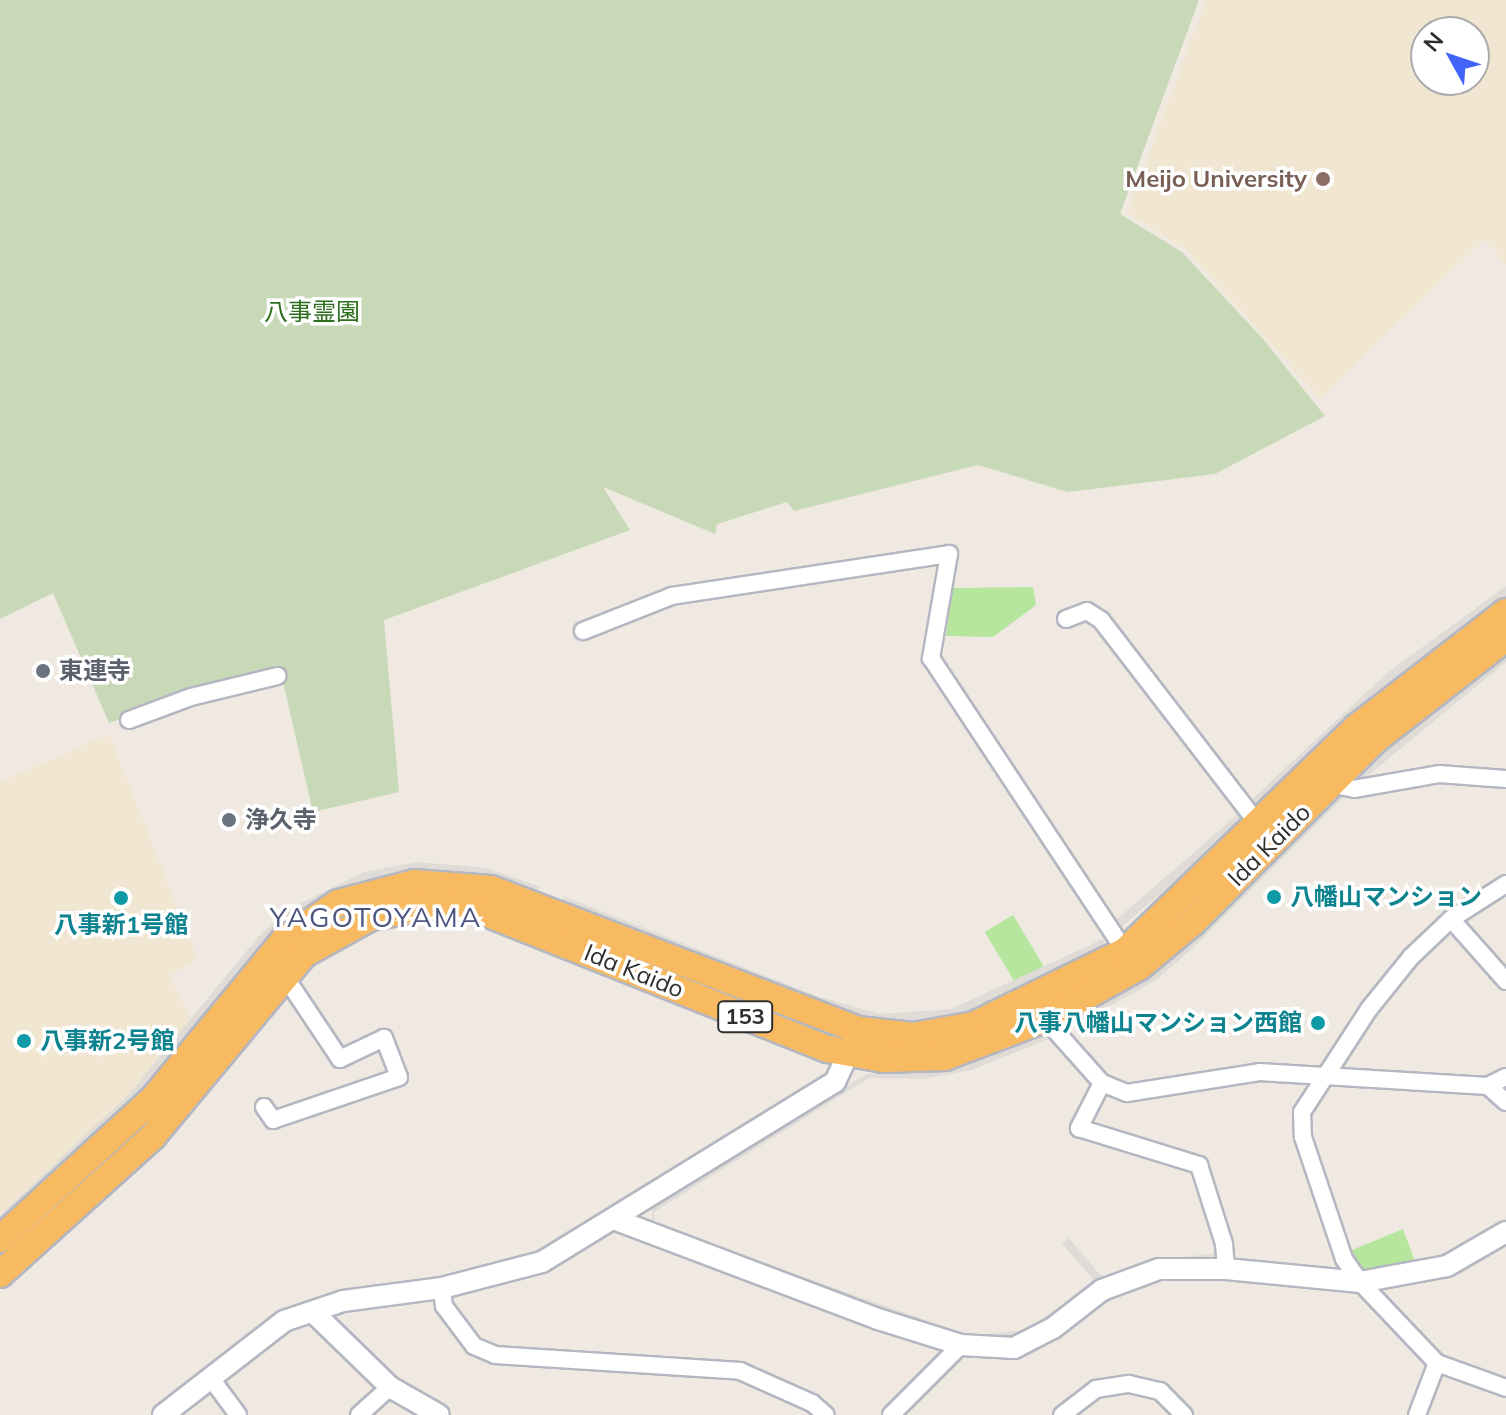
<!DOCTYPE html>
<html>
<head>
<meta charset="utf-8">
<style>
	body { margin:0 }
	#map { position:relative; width:1506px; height:1415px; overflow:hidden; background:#efe9e1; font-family:Mulish,"Noto Sans JP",sans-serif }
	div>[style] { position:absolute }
	.education>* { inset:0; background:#f0e6d1 }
	.green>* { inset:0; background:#b6e59e; transform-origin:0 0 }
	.cemetery>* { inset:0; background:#c8d9b8 }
	.plaza>* { inset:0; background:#dfdcd8; transform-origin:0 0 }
	.roads { filter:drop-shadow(2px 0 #b4b7c1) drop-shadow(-2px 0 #b4b7c1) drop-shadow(0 2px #b4b7c1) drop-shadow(0 -2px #b4b7c1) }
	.minor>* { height:16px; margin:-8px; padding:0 8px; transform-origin:8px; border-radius:8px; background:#fff }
	.tertiary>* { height:20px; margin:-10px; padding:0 10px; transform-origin:10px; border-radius:10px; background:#fff }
	.trunk>* { height:26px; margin:-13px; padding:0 13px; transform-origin:13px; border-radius:13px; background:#f8ba60 }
	.dots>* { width:22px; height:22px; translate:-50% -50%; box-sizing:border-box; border:4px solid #fff; border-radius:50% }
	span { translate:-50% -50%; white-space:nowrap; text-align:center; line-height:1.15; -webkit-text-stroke:7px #fff; paint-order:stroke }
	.shield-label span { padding:2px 6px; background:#fff; border:2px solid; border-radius:6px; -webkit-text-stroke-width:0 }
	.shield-label { font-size:22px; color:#2e2e2e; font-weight:700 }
	.education-label { font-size:24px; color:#785e54; font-weight:700 }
	.right { translate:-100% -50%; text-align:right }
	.park-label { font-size:24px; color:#2c6e1b }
	.worship-label { font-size:24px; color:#5b616d; font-weight:700 }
	.left { translate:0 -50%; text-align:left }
	.street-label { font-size:24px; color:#2e2e2e }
	.culture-label { font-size:24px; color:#0d838f; font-weight:700 }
	.quarter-label { font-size:28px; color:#4d5680; letter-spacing:2px }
	.north { position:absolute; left:1410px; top:16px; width:80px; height:80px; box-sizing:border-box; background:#fff; border:2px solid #ababab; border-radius:50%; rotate:310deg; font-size:22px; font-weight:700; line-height:32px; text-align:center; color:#2e2e2e }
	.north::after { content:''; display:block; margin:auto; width:28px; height:36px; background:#4264fb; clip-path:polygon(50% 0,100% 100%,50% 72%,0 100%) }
</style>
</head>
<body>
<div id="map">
	<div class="education">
		<i style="clip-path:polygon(evenodd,1206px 0,1506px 0,1506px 265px,1485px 239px,1320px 398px,1185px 249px,1127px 213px,1206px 0,1474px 32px,1474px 80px,1426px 80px,1426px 32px,1474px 32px)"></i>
		<i style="clip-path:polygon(109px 734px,198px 960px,170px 975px,191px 1020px,128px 1095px,0 1215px,0 782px)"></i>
	</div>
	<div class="green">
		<i style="clip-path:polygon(1033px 587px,1036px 605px,993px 637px,946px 636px,952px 588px)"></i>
		<i style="left:1013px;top:915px;width:62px;height:33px;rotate:59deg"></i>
		<i style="clip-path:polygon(1403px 1229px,1417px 1267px,1365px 1276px,1352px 1250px)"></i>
	</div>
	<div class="cemetery">
		<i style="clip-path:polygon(0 0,1199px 0,1120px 214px,1182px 252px,1263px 339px,1325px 416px,1215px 474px,1068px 492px,978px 465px,794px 511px,787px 502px,717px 524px,715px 534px,603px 487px,630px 530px,384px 620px,399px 792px,313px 812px,280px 669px,109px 723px,53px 593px,0 619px)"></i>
	</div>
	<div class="plaza">
		<i style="clip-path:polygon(1506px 586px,1506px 600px,1358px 713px,1261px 807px,1249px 802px,1387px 673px)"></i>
		<i style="clip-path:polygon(1506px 649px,1506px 662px,1360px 782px,1353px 778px,1384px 745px)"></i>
		<i style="clip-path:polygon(1335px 792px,1346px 795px,1194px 947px,1155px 981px,1063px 1032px,1058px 1021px)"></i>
		<i style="left:1238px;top:814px;width:9px;height:168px;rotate:49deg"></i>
		<i style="clip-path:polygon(417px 862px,487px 868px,541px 887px,536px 892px,398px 875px,328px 897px,277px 932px,140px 1097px,0 1228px,0 1215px,128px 1095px,258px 937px,287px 910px,364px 872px)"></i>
		<i style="clip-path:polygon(563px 896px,817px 996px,880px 1014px,951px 1009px,1103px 939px,1105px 944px,1104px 950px,996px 1005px,933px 1025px,875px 1024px,564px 904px)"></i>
		<i style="clip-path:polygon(1039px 1034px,1048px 1039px,972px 1070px,921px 1079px,869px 1078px,654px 1212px,655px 1225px,971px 1336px,1026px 1330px,1091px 1285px,1093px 1279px,1062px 1244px,1069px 1238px,1103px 1278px,1149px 1260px,1212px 1254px,1219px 1248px,1217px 1259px,1166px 1262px,1023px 1335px,998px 1340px,960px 1338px,653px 1228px,652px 1206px,867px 1074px,953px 1065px)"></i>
	</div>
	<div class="roads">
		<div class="minor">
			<i style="left:1066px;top:619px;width:22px;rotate:-21deg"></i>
			<i style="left:1087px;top:611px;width:17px;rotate:33deg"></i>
			<i style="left:1101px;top:620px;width:257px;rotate:52.4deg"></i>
			<i style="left:583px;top:631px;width:96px;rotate:-21.5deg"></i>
			<i style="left:672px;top:596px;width:280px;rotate:-8.6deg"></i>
			<i style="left:949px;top:554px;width:106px;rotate:99.8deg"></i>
			<i style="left:931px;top:658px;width:351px;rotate:56.5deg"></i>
			<i style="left:129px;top:720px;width:66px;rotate:-20.4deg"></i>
			<i style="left:191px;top:697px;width:89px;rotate:-13.7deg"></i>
			<i style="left:1329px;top:784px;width:25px;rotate:11deg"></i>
			<i style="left:1354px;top:789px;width:86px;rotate:-10deg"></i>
			<i style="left:1439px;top:774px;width:67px;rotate:4.3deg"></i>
			<i style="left:1506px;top:884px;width:65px;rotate:147.5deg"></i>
			<i style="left:1451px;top:919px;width:55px;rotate:136.5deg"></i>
			<i style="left:1411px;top:957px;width:67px;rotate:128.9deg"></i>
			<i style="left:1369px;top:1009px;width:123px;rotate:123deg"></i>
			<i style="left:1302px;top:1112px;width:25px;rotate:88deg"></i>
			<i style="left:1303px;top:1137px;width:129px;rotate:71.4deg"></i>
			<i style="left:1344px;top:1259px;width:28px;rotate:55deg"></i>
			<i style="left:1360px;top:1282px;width:112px;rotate:46.5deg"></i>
			<i style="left:1437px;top:1363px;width:73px;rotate:19.9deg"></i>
			<i style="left:1451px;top:919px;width:83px;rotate:48.4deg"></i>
			<i style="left:1045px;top:1019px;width:86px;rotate:48.3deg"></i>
			<i style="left:1102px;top:1083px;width:27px;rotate:22deg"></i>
			<i style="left:1127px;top:1093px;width:134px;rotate:-9deg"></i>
			<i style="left:1259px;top:1072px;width:229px;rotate:3.5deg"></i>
			<i style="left:1488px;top:1086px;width:24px;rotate:42deg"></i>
			<i style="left:1102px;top:1083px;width:51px;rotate:117.1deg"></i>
			<i style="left:1079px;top:1128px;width:126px;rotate:17.1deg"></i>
			<i style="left:1199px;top:1165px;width:83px;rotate:72.4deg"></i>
			<i style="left:1224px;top:1244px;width:25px;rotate:85deg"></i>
			<i style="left:1488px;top:1086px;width:20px;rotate:-27deg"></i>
			<i style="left:264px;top:1107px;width:16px;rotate:55deg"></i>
			<i style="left:273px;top:1120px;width:133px;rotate:-18.8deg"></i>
			<i style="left:399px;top:1077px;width:42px;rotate:-111deg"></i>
			<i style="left:384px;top:1038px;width:49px;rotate:154.5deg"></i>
			<i style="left:340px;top:1059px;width:101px;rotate:-123.7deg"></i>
			<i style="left:442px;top:1288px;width:18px;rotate:84deg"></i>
			<i style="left:444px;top:1306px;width:50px;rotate:53.1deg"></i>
			<i style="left:474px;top:1346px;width:23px;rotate:23deg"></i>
			<i style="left:495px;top:1355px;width:246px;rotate:3.7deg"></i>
			<i style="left:740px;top:1371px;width:79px;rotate:24deg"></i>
			<i style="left:812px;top:1403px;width:18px;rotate:41deg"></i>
			<i style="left:210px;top:1377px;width:47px;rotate:53.6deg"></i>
			<i style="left:359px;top:1415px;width:42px;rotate:-42.1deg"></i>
			<i style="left:891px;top:1415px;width:99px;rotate:-45deg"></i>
			<i style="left:1062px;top:1415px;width:43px;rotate:-37.4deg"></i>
			<i style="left:1096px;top:1389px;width:33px;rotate:-9deg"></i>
			<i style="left:1129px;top:1384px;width:32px;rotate:13deg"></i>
			<i style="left:1160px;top:1391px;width:34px;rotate:45deg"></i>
			<i style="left:1417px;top:1415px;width:56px;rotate:-69deg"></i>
		</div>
		<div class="tertiary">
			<i style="left:616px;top:1220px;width:280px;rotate:20.7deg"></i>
			<i style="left:878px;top:1319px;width:87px;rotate:17.4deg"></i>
			<i style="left:961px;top:1345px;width:53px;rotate:3.2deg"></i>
			<i style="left:1014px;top:1348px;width:44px;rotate:-27.1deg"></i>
			<i style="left:1053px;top:1328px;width:62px;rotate:-37.8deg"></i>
			<i style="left:1102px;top:1290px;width:61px;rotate:-20.2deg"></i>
			<i style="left:1159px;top:1269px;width:67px"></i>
			<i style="left:1226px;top:1269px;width:135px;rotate:5.5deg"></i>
			<i style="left:1360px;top:1282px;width:88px;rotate:-10.4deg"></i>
			<i style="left:1447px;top:1266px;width:68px;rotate:-30deg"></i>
			<i style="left:314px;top:1313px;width:106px;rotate:44.2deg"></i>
			<i style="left:390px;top:1387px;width:56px;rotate:29.7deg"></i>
			<i style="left:163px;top:1415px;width:153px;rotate:-37.8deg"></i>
			<i style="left:284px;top:1321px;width:62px;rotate:-18.7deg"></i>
			<i style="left:343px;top:1301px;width:100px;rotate:-7.5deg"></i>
			<i style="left:442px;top:1288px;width:103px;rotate:-14.6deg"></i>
			<i style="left:542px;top:1262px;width:344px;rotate:-31.6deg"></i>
			<i style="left:835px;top:1082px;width:45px;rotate:-65.1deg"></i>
		</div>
		<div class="trunk">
			<i style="left:0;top:1239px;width:207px;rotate:-42.5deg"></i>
			<i style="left:153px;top:1099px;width:206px;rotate:-50.5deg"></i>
			<i style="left:284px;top:940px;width:65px;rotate:-34.4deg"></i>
			<i style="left:338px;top:903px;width:79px;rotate:-14.7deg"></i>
			<i style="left:414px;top:883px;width:77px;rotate:4.5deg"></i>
			<i style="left:491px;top:889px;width:394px;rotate:21deg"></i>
			<i style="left:859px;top:1030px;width:54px;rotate:6.3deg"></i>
			<i style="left:913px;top:1036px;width:62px;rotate:-10.2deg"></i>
			<i style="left:974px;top:1025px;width:168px;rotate:-26.1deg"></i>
			<i style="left:1125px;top:951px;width:322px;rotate:-44deg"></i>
			<i style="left:1357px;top:727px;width:188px;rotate:-37.7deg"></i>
			<i style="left:0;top:1274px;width:206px;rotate:-42deg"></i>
			<i style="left:153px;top:1136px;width:236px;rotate:-50.3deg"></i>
			<i style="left:304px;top:954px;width:77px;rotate:-28.9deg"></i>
			<i style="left:371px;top:917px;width:64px;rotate:-9.9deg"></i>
			<i style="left:434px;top:906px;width:49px;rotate:7deg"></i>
			<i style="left:483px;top:912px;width:371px;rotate:21.7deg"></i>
			<i style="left:828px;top:1049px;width:56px;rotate:10.3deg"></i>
			<i style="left:883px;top:1059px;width:62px;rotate:-1.8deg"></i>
			<i style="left:945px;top:1057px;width:107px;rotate:-20.8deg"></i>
			<i style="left:1045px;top:1019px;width:107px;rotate:-29deg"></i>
			<i style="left:1139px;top:967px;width:70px;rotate:-39.8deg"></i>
			<i style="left:1193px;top:922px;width:257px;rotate:-45deg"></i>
			<i style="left:1375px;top:740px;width:166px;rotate:-37.9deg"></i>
		</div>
	</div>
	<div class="dots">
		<i style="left:1323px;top:179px;background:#8d6e63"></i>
		<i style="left:43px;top:671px;background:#6b7280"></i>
		<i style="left:229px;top:820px;background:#6b7280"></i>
		<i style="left:1274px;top:897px;background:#0f9aa8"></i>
		<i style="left:121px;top:898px;background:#0f9aa8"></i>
		<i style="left:1318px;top:1023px;background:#0f9aa8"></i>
		<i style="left:24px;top:1041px;background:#0f9aa8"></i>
	</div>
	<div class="shield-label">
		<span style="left:745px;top:1017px">153</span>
	</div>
	<div class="education-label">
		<span class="right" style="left:1307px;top:179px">Meijo University</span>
	</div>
	<div class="park-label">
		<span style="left:312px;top:312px">八事霊園</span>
	</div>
	<div class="worship-label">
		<span class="left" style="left:59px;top:671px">東連寺</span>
		<span class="left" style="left:245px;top:820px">浄久寺</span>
	</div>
	<div class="street-label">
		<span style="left:1269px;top:845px;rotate:-45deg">Ida Kaido</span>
		<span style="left:634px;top:971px;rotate:22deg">Ida Kaido</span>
	</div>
	<div class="culture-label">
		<span class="left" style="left:1290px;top:897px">八幡山マンション</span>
		<span style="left:121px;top:925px">八事新1号館</span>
		<span class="right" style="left:1302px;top:1023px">八事八幡山マンション西館</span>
		<span class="left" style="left:40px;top:1041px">八事新2号館</span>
	</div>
	<div class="quarter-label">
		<span style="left:376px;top:917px">YAGOTOYAMA</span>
	</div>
	<div class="north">N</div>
</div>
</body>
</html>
